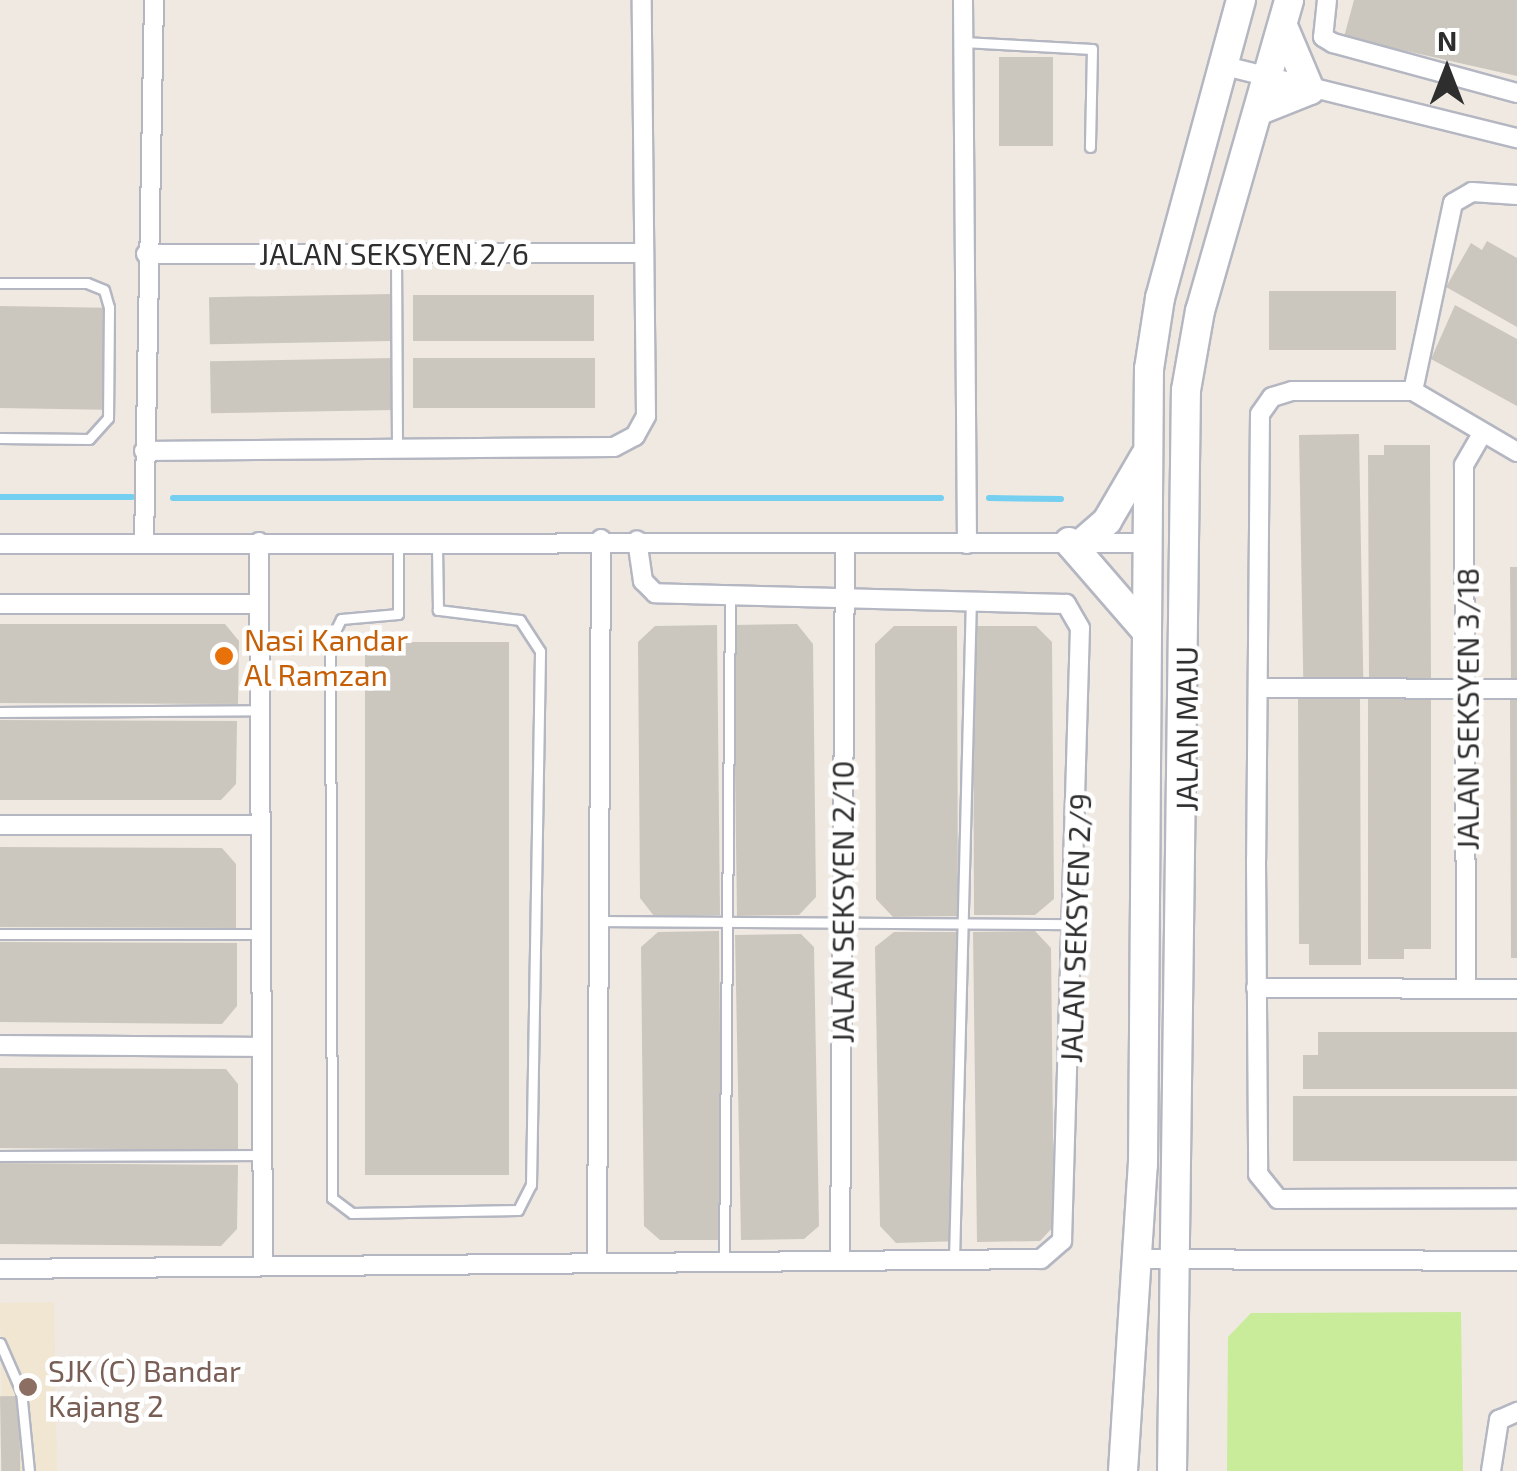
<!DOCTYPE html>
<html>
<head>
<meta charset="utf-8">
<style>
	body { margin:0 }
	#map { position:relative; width:1517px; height:1471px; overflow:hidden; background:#efe9e1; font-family:"Exo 2",sans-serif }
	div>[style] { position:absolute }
	.education>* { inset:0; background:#f0e6d1; transform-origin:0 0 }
	.pitch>* { inset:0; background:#c9ec9a }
	.stream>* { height:6px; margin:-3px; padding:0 3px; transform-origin:3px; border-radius:3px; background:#75cff0 }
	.building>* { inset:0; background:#cbc7bf; transform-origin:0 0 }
	.roads { filter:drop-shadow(2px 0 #b4b7c1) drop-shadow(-2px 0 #b4b7c1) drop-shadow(0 2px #b4b7c1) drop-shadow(0 -2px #b4b7c1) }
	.lane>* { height:9px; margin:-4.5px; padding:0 4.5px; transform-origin:4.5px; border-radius:4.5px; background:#fff }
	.street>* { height:18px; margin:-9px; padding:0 9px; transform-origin:9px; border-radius:9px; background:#fff }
	.secondary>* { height:28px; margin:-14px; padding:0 14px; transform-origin:14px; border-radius:14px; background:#fff }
	.dots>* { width:28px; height:28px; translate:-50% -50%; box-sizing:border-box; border:5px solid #fff; border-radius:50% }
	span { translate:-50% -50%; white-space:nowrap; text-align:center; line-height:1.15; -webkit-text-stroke:9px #fff; paint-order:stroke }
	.street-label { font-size:30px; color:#2e2e2e }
	.food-label { font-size:30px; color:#c56008 }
	.left { translate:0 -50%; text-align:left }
	.education-label { font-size:30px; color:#785e54 }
	.north { position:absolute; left:1397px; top:20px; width:100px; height:100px; -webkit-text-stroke:8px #fff; paint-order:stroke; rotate:0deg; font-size:28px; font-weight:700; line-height:40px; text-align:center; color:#2e2e2e }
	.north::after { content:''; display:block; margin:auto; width:35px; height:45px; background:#2e2e2e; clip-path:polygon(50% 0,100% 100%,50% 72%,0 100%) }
</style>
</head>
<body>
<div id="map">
	<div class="education">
		<i style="left:54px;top:1302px;width:169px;height:54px;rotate:89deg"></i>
	</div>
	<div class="pitch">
		<i style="clip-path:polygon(1461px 1312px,1463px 1471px,1227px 1471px,1228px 1337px,1251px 1313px)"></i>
	</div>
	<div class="stream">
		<i style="left:0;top:497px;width:132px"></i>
		<i style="left:173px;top:498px;width:768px"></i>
		<i style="left:989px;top:498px;width:72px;rotate:0.8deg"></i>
	</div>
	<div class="building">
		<i style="clip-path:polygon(1354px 0,1517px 0,1517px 76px,1344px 37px)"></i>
		<i style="left:999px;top:57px;width:54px;height:89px"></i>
		<i style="clip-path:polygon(1487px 241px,1517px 258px,1517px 327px,1446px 287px,1471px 243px,1482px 250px)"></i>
		<i style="left:1269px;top:291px;width:127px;height:59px"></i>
		<i style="left:392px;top:294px;width:47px;height:183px;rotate:89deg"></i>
		<i style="left:413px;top:295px;width:181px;height:46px"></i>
		<i style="clip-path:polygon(1455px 305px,1517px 339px,1517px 406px,1431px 359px)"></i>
		<i style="left:0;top:306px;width:104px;height:102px;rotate:1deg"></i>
		<i style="left:393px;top:358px;width:52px;height:183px;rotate:89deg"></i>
		<i style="left:413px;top:358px;width:182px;height:50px"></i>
		<i style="left:1359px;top:434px;width:245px;height:60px;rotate:89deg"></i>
		<i style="clip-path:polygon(1384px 445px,1430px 445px,1431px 679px,1369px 680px,1368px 455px,1384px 455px)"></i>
		<i style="clip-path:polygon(1510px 567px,1517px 567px,1517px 680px,1511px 681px)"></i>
		<i style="clip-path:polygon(0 624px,225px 624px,239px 641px,238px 704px,0 703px)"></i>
		<i style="clip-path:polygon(797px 624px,813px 644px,816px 897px,799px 915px,737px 916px,733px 625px)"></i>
		<i style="clip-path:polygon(717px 625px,720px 915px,654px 916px,640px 898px,638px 642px,655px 626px)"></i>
		<i style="clip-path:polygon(894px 626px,957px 626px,958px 916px,893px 917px,876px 899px,875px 644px)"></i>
		<i style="clip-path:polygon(973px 626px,1036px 626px,1052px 642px,1054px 899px,1035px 915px,974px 915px)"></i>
		<i style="left:365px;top:642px;width:144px;height:533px"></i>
		<i style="clip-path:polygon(1368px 696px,1431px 696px,1431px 949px,1404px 949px,1404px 959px,1368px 959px)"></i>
		<i style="clip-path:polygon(1298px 697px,1360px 697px,1361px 965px,1309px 965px,1309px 944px,1299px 944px)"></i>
		<i style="clip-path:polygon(1510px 698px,1517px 698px,1517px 958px,1511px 958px)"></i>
		<i style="clip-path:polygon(0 720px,237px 721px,236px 784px,221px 800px,0 800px)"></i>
		<i style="clip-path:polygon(0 847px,222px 848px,236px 864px,236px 928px,0 927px)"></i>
		<i style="clip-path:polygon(719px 931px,722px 1240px,660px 1240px,644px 1226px,641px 947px,658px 932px)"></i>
		<i style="clip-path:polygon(1035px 931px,1051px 948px,1054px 1226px,1040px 1241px,977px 1242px,973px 932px)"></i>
		<i style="clip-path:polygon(894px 932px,956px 932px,961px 1241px,896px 1243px,880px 1226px,875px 947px)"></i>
		<i style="clip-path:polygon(801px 934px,814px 947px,819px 1226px,804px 1239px,741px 1240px,735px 935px)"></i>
		<i style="clip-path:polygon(0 942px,237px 943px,237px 1006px,222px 1024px,0 1022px)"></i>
		<i style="clip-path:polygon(1318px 1032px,1517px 1032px,1517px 1089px,1303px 1089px,1303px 1055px,1318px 1055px)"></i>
		<i style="clip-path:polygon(0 1068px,226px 1069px,238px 1084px,238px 1150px,0 1148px)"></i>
		<i style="left:1293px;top:1096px;width:224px;height:65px"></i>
		<i style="clip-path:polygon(0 1163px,238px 1165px,237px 1229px,221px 1246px,0 1244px)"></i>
		<i style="left:19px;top:1396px;width:75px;height:19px;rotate:89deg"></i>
	</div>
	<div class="roads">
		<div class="lane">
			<i style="left:963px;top:42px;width:129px;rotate:3.1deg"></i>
			<i style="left:1092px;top:49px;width:98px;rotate:91.2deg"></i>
			<i style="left:396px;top:255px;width:192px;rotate:89.7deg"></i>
			<i style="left:0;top:283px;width:87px"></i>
			<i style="left:87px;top:283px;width:18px;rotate:22deg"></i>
			<i style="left:104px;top:290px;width:18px;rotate:74deg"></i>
			<i style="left:109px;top:307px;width:111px;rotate:90.5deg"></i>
			<i style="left:108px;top:418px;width:28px;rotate:132deg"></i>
			<i style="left:89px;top:439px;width:89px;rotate:-179.4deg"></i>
			<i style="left:398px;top:544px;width:70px;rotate:90deg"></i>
			<i style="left:398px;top:614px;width:57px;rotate:175deg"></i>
			<i style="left:341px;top:619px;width:25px;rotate:116deg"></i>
			<i style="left:330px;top:642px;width:556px;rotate:89.79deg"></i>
			<i style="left:332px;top:1198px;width:25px;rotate:37deg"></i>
			<i style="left:352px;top:1213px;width:166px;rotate:-1deg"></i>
			<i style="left:518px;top:1210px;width:28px;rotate:-63deg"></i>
			<i style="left:531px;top:1185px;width:534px;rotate:-89.03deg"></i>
			<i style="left:540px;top:651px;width:37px;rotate:-123deg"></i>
			<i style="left:520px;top:620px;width:83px;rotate:-173deg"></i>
			<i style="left:438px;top:610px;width:67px;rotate:-90.9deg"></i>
			<i style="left:0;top:712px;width:260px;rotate:-0.4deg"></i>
			<i style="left:600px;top:921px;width:475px;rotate:0.4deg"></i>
			<i style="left:0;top:934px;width:261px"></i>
			<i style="left:0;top:1156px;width:262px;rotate:-0.2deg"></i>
			<i style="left:954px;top:1260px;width:661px;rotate:-88.53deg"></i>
			<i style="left:724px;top:1261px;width:665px;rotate:-89.48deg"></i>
			<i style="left:0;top:1343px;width:52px;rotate:66.4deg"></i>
			<i style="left:21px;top:1391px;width:80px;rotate:84.3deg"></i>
		</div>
		<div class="street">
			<i style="left:963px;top:0;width:544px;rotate:89.58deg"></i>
			<i style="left:1327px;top:0;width:37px;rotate:96deg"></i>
			<i style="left:1323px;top:37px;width:12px;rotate:31deg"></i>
			<i style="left:1333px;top:43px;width:191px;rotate:15.2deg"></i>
			<i style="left:1225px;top:66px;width:301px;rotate:13.9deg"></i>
			<i style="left:146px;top:254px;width:497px;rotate:-0.1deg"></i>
			<i style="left:1413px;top:391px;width:192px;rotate:-78deg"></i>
			<i style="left:1453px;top:203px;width:22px;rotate:-30deg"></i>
			<i style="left:1472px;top:192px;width:45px;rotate:3.8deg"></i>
			<i style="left:144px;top:451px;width:470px;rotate:-0.5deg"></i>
			<i style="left:614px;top:447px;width:24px;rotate:-28deg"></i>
			<i style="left:635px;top:436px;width:23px;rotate:-61deg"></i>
			<i style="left:646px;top:416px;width:416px;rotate:-90.6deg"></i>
			<i style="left:1517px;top:452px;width:121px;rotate:-149.6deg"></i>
			<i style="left:1413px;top:391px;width:121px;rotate:180deg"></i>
			<i style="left:1292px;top:391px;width:21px;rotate:163deg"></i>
			<i style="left:1272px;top:397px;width:21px;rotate:125deg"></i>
			<i style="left:1260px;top:414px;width:446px;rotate:90.5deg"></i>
			<i style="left:1256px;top:860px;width:314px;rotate:89.6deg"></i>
			<i style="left:1258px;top:1174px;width:32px;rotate:51deg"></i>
			<i style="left:1278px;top:1199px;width:239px;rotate:-0.2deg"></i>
			<i style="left:259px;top:542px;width:722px;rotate:89.68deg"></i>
			<i style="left:0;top:544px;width:1147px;rotate:-0.05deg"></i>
			<i style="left:144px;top:544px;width:544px;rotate:-88.95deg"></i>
			<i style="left:0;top:604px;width:259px"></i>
			<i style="left:1259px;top:688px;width:258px;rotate:0.2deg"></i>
			<i style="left:0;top:825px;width:260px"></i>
			<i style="left:1256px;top:988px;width:261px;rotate:0.2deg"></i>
			<i style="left:1466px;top:988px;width:523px;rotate:-90.22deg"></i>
			<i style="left:1464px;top:465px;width:36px;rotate:-60deg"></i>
			<i style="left:0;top:1045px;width:261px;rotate:0.4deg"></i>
			<i style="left:597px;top:1259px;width:720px;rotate:-89.68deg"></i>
			<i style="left:1136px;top:1259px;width:381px;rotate:0.3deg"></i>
			<i style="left:840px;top:1261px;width:718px;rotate:-89.6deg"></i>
			<i style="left:0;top:1269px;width:1041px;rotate:-0.55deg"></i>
			<i style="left:1041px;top:1259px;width:28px;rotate:-41deg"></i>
			<i style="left:1062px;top:1241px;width:613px;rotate:-88.32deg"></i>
			<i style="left:1080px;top:628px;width:28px;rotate:-120deg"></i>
			<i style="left:1066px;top:604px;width:411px;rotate:-178.5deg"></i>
			<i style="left:655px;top:593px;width:17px;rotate:-135deg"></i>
			<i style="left:643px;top:581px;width:41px;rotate:-98.3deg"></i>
			<i style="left:1491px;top:1471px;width:52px;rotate:-81.1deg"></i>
			<i style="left:1499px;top:1420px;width:20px;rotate:-24deg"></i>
		</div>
		<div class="secondary">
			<i style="left:1260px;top:110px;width:54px;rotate:-21.8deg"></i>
			<i style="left:1310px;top:90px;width:69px;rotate:-112.9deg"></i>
			<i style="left:1069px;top:542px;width:118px;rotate:49.1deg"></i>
			<i style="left:1083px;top:542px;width:32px;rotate:-41deg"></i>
			<i style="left:1107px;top:521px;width:75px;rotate:-59.7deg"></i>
			<i style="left:1123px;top:1471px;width:307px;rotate:-86.3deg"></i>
			<i style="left:1143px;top:1165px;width:796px;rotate:-89.57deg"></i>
			<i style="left:1149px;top:369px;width:72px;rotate:-81.2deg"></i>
			<i style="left:1160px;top:298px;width:309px;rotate:-74.8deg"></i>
			<i style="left:1172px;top:1471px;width:1081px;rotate:-89.26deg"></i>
			<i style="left:1186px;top:390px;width:80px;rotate:-80deg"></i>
			<i style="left:1200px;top:311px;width:323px;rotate:-74deg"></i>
		</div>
	</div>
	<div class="dots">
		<i style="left:224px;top:656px;background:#e8710a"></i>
		<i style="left:28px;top:1387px;background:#8d6e63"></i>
	</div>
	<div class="street-label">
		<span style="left:394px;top:253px">JALAN SEKSYEN 2/6</span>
		<span style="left:1467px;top:709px;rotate:-90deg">JALAN SEKSYEN 3/18</span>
		<span style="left:1186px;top:729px;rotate:-90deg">JALAN MAJU</span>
		<span style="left:842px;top:902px;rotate:-90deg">JALAN SEKSYEN 2/10</span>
		<span style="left:1075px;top:928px;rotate:-88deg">JALAN SEKSYEN 2/9</span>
	</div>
	<div class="food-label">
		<span class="left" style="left:244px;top:656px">Nasi Kandar<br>Al Ramzan</span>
	</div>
	<div class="education-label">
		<span class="left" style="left:48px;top:1387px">SJK (C) Bandar<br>Kajang 2</span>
	</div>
	<div class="north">N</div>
</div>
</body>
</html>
